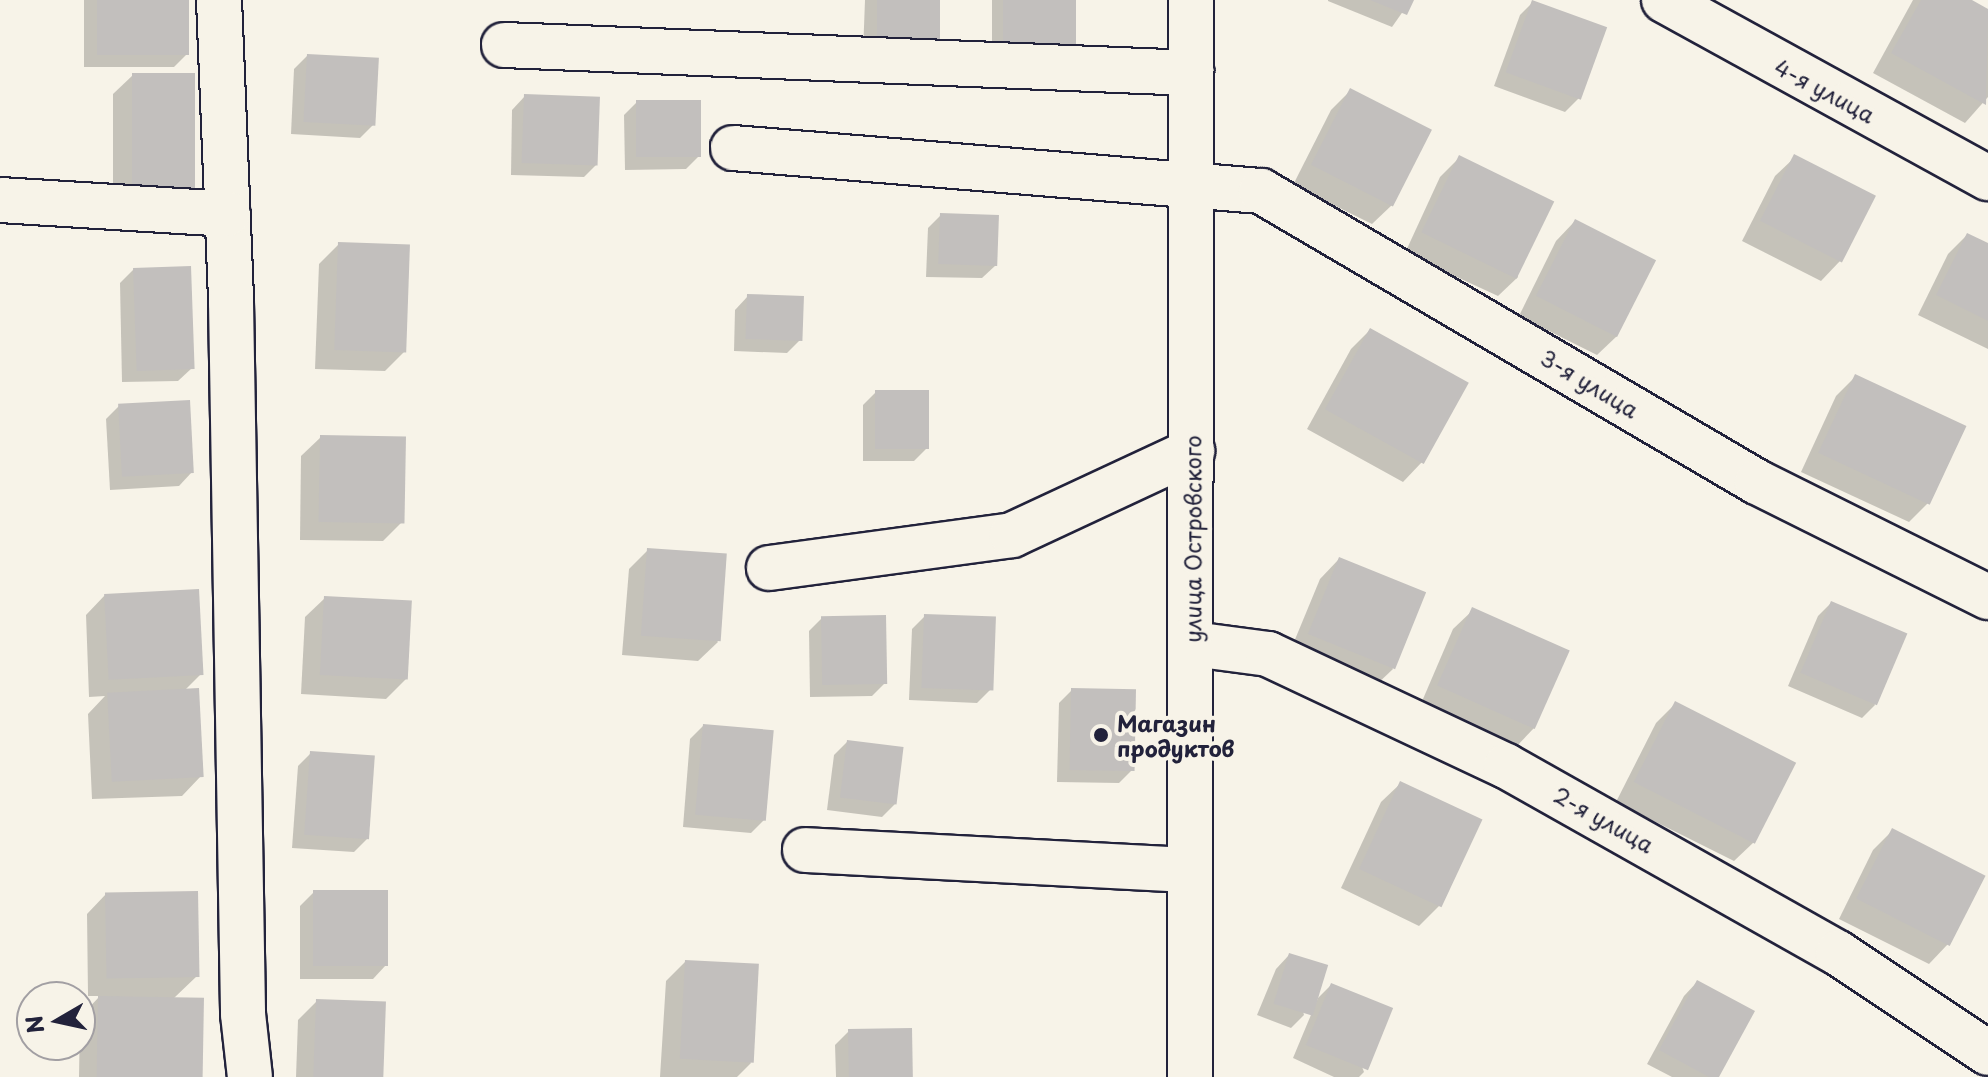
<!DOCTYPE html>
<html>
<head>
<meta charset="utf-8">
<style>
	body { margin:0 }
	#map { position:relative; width:1988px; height:1077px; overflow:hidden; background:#f7f3e8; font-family:"Playpen Sans",sans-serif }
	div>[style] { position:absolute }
	.shadow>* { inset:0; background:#0003 }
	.building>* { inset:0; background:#c2bfbd; transform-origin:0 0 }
	.roads { filter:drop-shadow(2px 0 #22223b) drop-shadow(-2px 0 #22223b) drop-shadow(0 2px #22223b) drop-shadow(0 -2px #22223b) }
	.minor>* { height:44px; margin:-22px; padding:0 22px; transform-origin:22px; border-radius:22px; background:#f7f3e8 }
	.dots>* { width:22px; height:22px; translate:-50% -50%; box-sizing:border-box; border:4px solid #f7f3e8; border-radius:50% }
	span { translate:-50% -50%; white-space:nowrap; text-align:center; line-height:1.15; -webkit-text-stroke:8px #f7f3e8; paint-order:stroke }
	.street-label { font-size:22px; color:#22223b }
	.poi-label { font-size:22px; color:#22223b; font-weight:700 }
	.left { translate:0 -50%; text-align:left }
	.north { position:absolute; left:16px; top:981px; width:80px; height:80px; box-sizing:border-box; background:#f7f3e8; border:2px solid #a29fa3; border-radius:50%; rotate:261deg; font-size:22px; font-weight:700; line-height:32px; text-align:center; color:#22223b }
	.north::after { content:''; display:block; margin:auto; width:28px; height:36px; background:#22223b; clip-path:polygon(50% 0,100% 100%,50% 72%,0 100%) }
</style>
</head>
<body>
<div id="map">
	<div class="shadow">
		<i style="clip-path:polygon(84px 0,187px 0,187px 54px,174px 67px,84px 67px)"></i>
		<i style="clip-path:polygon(865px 0,938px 0,863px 53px)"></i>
		<i style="clip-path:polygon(992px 0,1074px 0,992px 63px)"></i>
		<i style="clip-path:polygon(1411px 0,1392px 27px,1328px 1px,1328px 0)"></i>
		<i style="clip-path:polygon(1913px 0,1967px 0,1988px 11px,1988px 97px,1965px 123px,1873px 73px)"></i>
		<i style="clip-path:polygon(1533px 2px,1604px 28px,1578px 99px,1565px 112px,1494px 86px,1520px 15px)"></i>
		<i style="clip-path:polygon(307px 56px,373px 125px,360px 138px,291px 134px,294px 69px)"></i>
		<i style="clip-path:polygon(133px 75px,193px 191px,113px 210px,113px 94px)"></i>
		<i style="clip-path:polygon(1350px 91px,1392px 205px,1372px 224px,1293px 185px,1331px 110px)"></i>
		<i style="clip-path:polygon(525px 96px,597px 164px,584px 177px,511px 175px,512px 110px)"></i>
		<i style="clip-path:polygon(637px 102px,699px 156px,686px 169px,625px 170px,624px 115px)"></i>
		<i style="clip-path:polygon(1795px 157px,1840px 261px,1821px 281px,1742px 241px,1775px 176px)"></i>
		<i style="clip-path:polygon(1459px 158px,1518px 277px,1498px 296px,1405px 253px,1440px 177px)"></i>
		<i style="clip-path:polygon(941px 215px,996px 265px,982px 278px,926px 277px,928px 228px)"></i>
		<i style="clip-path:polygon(1575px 221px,1617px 336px,1597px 355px,1519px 316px,1556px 241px)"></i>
		<i style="clip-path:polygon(1967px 235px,1988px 245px,1988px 349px,1918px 315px,1948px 254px)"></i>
		<i style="clip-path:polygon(339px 244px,404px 352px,385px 371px,315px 369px,319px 264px)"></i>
		<i style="clip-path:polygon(134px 269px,192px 368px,178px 381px,122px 382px,120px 283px)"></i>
		<i style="clip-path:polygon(748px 296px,800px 340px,787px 353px,734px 351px,735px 310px)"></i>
		<i style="clip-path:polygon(1370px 330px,1422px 462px,1403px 482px,1307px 429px,1351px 349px)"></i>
		<i style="clip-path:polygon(1855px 377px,1928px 503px,1909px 522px,1801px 472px,1836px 396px)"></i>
		<i style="clip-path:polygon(876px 392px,927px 448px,914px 461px,863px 461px,863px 405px)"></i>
		<i style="clip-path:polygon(119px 406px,192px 472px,179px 486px,110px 490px,106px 419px)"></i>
		<i style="clip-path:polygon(321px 437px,402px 522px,383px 541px,300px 540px,301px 456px)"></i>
		<i style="clip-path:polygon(648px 550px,718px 642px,698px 661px,622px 655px,629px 569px)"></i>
		<i style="clip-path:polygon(1339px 559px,1393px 669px,1373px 688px,1289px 654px,1320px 579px)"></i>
		<i style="clip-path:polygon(105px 595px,201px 674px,184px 691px,201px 776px,182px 796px,92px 799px,88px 714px,105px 696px,89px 697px,86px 615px)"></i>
		<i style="clip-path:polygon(325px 598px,406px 679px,386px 699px,301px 694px,305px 617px)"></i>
		<i style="clip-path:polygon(1831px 603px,1875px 705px,1862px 718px,1788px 686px,1818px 616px)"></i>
		<i style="clip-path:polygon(1473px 610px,1568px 651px,1534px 728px,1515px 748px,1420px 706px,1453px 629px)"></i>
		<i style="clip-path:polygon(925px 616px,990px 690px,977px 703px,909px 700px,912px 629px)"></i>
		<i style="clip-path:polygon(822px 618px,885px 683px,872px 696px,810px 697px,809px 631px)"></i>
		<i style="clip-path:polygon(1072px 690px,1132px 770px,1119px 783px,1057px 782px,1059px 703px)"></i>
		<i style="clip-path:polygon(1675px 704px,1754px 842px,1734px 861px,1616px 802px,1656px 723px)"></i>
		<i style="clip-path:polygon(703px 726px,764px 820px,751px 833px,683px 827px,690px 739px)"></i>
		<i style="clip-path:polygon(847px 742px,895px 804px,882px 817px,827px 810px,834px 755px)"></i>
		<i style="clip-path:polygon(311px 753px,367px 839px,354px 852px,292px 848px,298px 766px)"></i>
		<i style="clip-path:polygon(1401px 783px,1439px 906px,1419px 926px,1341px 888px,1381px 802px)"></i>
		<i style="clip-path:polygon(1892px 831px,1948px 944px,1929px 964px,1839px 919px,1873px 850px)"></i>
		<i style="clip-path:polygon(314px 892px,386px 965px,373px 979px,300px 979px,300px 906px)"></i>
		<i style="clip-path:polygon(106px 894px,197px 976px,174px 998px,201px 1077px,79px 1077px,80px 1017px,100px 996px,88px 996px,87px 914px)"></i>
		<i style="clip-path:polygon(1289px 955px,1304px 1015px,1291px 1028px,1257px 1015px,1276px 969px)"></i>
		<i style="clip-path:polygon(685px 962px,751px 1063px,737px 1077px,660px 1077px,666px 981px)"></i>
		<i style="clip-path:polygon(1697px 982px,1717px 1077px,1672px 1077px,1647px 1064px,1684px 996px)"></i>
		<i style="clip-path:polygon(1331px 985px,1364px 1072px,1359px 1077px,1334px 1077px,1293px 1058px,1318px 998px)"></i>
		<i style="clip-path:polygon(317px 1001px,383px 1077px,296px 1077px,298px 1020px)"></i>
		<i style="clip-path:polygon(848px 1032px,911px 1077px,836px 1077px,835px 1045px)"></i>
	</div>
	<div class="building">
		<i style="left:97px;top:0;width:92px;height:55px"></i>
		<i style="left:877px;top:0;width:63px;height:41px"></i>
		<i style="left:1003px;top:0;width:73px;height:51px"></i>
		<i style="clip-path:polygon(1370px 0,1414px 0,1407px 15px)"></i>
		<i style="left:1532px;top:0;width:80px;height:77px;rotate:20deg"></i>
		<i style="clip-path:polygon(1921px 0,1972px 0,1988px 9px,1986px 105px,1891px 53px)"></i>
		<i style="left:307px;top:54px;width:72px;height:68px;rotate:3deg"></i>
		<i style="left:132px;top:73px;width:63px;height:118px"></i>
		<i style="left:1350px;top:88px;width:92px;height:86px;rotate:27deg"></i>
		<i style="left:524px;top:94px;width:76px;height:69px;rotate:2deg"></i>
		<i style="left:636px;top:100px;width:65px;height:57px"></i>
		<i style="left:1794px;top:154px;width:92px;height:75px;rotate:27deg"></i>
		<i style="left:1459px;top:155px;width:106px;height:86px;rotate:26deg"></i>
		<i style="left:940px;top:213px;width:59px;height:51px;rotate:2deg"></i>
		<i style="left:1575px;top:219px;width:91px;height:86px;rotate:27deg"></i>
		<i style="clip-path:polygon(1967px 233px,1988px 243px,1988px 321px,1936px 295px)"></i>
		<i style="left:338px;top:242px;width:72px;height:108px;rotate:2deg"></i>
		<i style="left:191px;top:266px;width:103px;height:58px;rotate:88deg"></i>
		<i style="left:747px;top:294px;width:57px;height:45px;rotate:2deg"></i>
		<i style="left:1370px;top:328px;width:113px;height:93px;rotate:29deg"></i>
		<i style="left:1855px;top:374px;width:123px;height:87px;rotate:25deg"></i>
		<i style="left:875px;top:390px;width:54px;height:59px"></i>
		<i style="left:190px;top:400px;width:73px;height:72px;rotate:87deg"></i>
		<i style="left:320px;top:435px;width:86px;height:87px;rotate:1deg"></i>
		<i style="left:647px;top:548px;width:80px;height:88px;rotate:4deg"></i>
		<i style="left:1339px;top:557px;width:94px;height:83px;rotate:22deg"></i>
		<i style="left:199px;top:589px;width:86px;height:95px;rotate:87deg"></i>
		<i style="left:324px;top:596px;width:88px;height:79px;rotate:3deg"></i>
		<i style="left:1831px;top:601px;width:83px;height:78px;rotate:23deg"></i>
		<i style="left:1472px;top:607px;width:107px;height:86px;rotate:24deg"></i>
		<i style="left:924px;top:614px;width:72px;height:74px;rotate:2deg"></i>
		<i style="left:886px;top:615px;width:69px;height:65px;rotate:89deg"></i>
		<i style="left:199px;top:688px;width:89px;height:92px;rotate:87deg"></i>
		<i style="left:1071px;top:688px;width:65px;height:82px;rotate:1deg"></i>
		<i style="left:1675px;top:701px;width:136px;height:91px;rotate:27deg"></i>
		<i style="left:703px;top:724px;width:71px;height:91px;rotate:5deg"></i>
		<i style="left:847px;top:740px;width:57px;height:58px;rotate:7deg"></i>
		<i style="left:310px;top:751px;width:65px;height:84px;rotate:4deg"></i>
		<i style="left:1400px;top:781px;width:91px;height:97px;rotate:25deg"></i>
		<i style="left:1892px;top:828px;width:105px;height:79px;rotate:27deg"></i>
		<i style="left:313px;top:890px;width:75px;height:76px"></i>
		<i style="left:198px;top:891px;width:86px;height:93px;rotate:89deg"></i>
		<i style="left:1289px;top:953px;width:41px;height:53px;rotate:17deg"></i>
		<i style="left:685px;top:960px;width:74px;height:99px;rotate:3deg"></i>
		<i style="clip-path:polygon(1697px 980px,1755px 1011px,1719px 1077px,1709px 1077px,1659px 1050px)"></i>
		<i style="left:1331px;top:983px;width:67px;height:67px;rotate:22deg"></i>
		<i style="left:98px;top:996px;width:106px;height:81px;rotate:1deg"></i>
		<i style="left:316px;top:999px;width:70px;height:78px;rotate:2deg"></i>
		<i style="left:912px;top:1028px;width:49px;height:64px;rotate:89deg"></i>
	</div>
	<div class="roads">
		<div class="minor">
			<i style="left:219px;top:0;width:302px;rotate:87.7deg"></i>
			<i style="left:231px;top:302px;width:712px;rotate:89.03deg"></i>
			<i style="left:243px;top:1014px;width:63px;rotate:83.7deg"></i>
			<i style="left:1664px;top:0;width:370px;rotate:28.8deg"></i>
			<i style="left:504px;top:45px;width:688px;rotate:2.33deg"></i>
			<i style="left:733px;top:148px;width:530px;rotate:4.66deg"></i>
			<i style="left:1261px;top:191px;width:575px;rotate:30.4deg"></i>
			<i style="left:1757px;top:482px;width:258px;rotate:26.5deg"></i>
			<i style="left:0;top:200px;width:228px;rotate:3.5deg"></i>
			<i style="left:769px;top:568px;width:245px;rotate:-7.7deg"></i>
			<i style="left:1012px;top:535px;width:199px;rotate:-25deg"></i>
			<i style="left:1193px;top:644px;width:76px;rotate:7.6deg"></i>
			<i style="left:1268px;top:654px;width:263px;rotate:25.2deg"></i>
			<i style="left:1506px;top:766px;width:381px;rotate:29.4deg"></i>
			<i style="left:1838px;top:953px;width:180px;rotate:33.7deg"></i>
			<i style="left:805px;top:850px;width:385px;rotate:3deg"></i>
			<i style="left:1190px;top:1077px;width:1077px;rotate:-89.95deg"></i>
		</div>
	</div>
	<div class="dots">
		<i style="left:1101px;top:735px;background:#22223b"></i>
	</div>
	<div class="street-label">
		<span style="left:1825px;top:90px;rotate:28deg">4-я улица</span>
		<span style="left:1590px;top:383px;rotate:31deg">3-я улица</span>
		<span style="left:1192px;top:539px;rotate:-90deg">улица Островского</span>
		<span style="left:1604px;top:819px;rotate:29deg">2-я улица</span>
	</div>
	<div class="poi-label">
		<span class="left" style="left:1117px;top:735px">Магазин<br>продуктов</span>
	</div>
	<div class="north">N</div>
</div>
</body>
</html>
